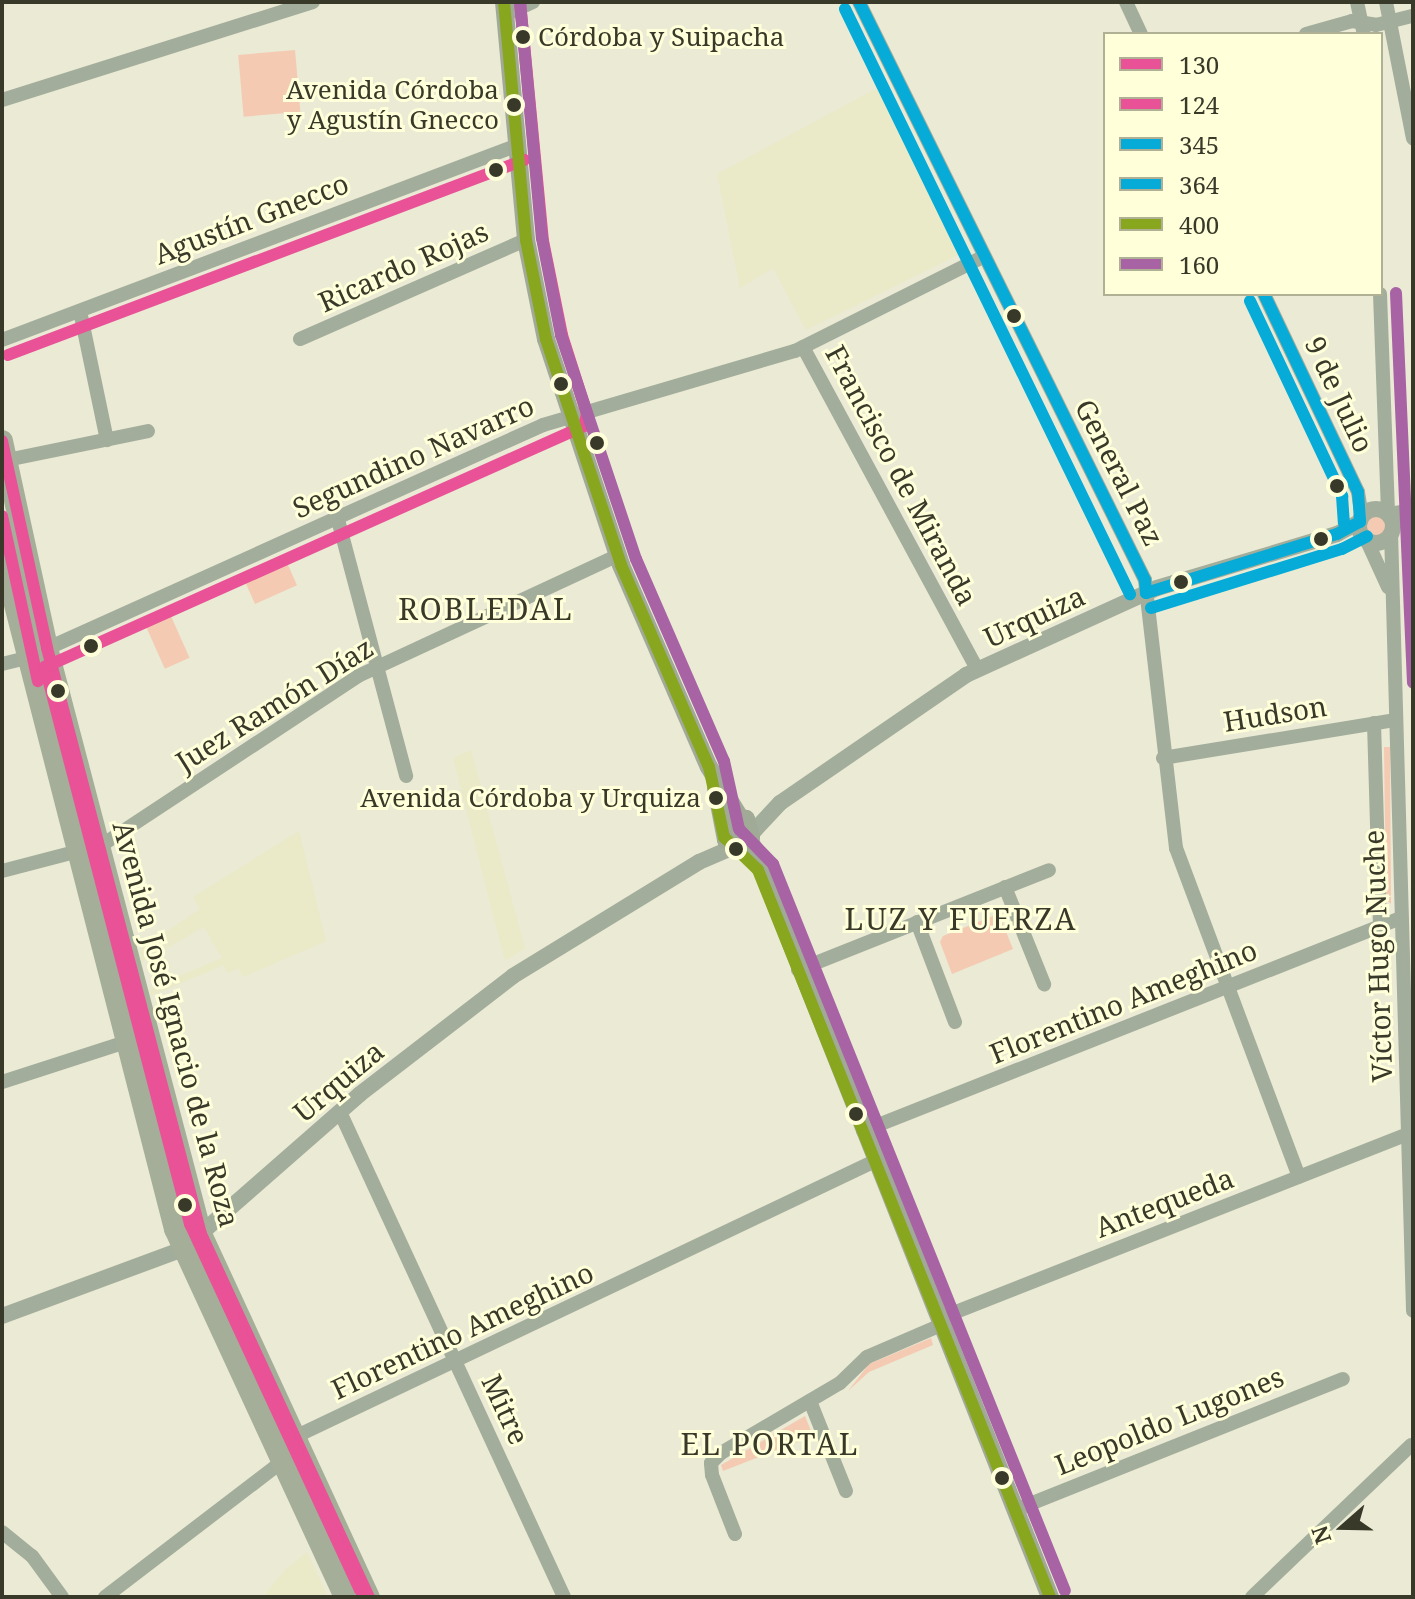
<!DOCTYPE html>
<html>
<head>
<meta charset="utf-8">
<style>
	body { margin:0 }
	#map { position:relative; width:1415px; height:1599px; overflow:hidden; background:#eaead5; font-family:"Noto Serif",serif }
	div>[style] { position:absolute }
	.built>* { inset:0; background:#eaeac8 }
	.green>* { inset:0; background:#f4cbb2; transform-origin:0 0 }
	.round { border-radius:50% }
	.minor>* { height:14px; margin:-7px; padding:0 7px; transform-origin:7px; border-radius:7px; background:#a3ad9b }
	.tertiary>* { height:16px; margin:-8px; padding:0 8px; transform-origin:8px; border-radius:8px; background:#a3ad9b }
	.tertiary>.ring { margin:-8px; padding:0; box-sizing:content-box; background:none; border:16px solid #a3ad9b; border-radius:50% }
	.secondary>* { height:18px; margin:-9px; padding:0 9px; transform-origin:9px; border-radius:9px; background:#a1aa96 }
	.primary>* { height:22px; margin:-11px; padding:0 11px; transform-origin:11px; border-radius:11px; background:#a5ae99 }
	.bus-1>* { height:12px; margin:-6px; padding:0 6px; transform-origin:6px; border-radius:6px; background:#e95297 }
	.bus-2>* { height:12px; margin:-6px; padding:0 6px; transform-origin:6px; border-radius:6px; background:#e95297 }
	.bus-3>* { height:12px; margin:-6px; padding:0 6px; transform-origin:6px; border-radius:6px; background:#06abd7 }
	.bus-4>* { height:12px; margin:-6px; padding:0 6px; transform-origin:6px; border-radius:6px; background:#06abd7 }
	.bus-5>* { height:12px; margin:-6px; padding:0 6px; transform-origin:6px; border-radius:6px; background:#88a71f }
	.bus-6>* { height:12px; margin:-6px; padding:0 6px; transform-origin:6px; border-radius:6px; background:#a863a4 }
	.dots>* { width:22px; height:22px; translate:-50% -50%; box-sizing:border-box; border:4px solid #ffffda; border-radius:50% }
	span { translate:-50% -50%; white-space:nowrap; text-align:center; line-height:1.15; -webkit-text-stroke:6px #ffffda; paint-order:stroke }
	.bus-label { font-size:26px; color:#39392a }
	.left { translate:0 -50%; text-align:left }
	.right { translate:-100% -50%; text-align:right }
	.street-label { font-size:28px; color:#39392a }
	.neighbourhood-label { font-size:30px; color:#39392a; letter-spacing:2px }
	.frame { position:absolute; inset:0; border:4px solid #39392a; pointer-events:none }
	.legend { position:absolute; left:1103px; top:32px; width:280px; height:264px; box-sizing:border-box; background:#ffffda; border:2px solid #b0b094; margin:0; padding:10px 14px; list-style:none; font-size:24px; color:#39392a }
	.legend li { display:flex; align-items:center; gap:16px; height:40px }
	.legend b { width:40px; border:2px solid #b0b094 }
	.north { position:absolute; left:1303px; top:1487px; width:80px; height:80px; -webkit-text-stroke:6px #ffffda; paint-order:stroke; rotate:250deg; font-size:22px; font-weight:700; line-height:32px; text-align:center; color:#39392a }
	.north::after { content:''; display:block; margin:auto; width:28px; height:36px; background:#39392a; clip-path:polygon(50% 0,100% 100%,50% 72%,0 100%) }
</style>
</head>
<body>
<div id="map">
	<div class="built">
		<i style="clip-path:polygon(881px 86px,962px 253px,806px 330px,773px 268px,740px 288px,717px 174px)"></i>
		<i style="clip-path:polygon(471px 750px,525px 948px,505px 961px,453px 758px)"></i>
		<i style="clip-path:polygon(299px 831px,326px 941px,243px 977px,239px 968px,227px 973px,224px 965px,151px 996px,149px 989px,222px 958px,204px 927px,142px 962px,139px 950px,200px 909px,193px 897px)"></i>
		<i style="clip-path:polygon(307px 1552px,328px 1597px,263px 1597px,285px 1570px)"></i>
	</div>
	<div class="green">
		<i style="left:295px;top:50px;width:62px;height:57px;rotate:85deg"></i>
		<i class="round" style="left:1367px;top:516px;width:20px;height:20px"></i>
		<i style="left:284px;top:556px;width:32px;height:46px;rotate:66deg"></i>
		<i style="left:170px;top:614px;width:48px;height:27px;rotate:66deg"></i>
		<i style="clip-path:polygon(1384px 747px,1390px 747px,1391px 904px,1386px 900px)"></i>
		<i style="clip-path:polygon(993px 916px,1000px 917px,1013px 949px,952px 974px,940px 942px,943px 936px)"></i>
		<i style="clip-path:polygon(931px 1338px,933px 1345px,869px 1372px,848px 1391px,869px 1364px)"></i>
		<i style="clip-path:polygon(805px 1416px,813px 1436px,723px 1471px,721px 1465px)"></i>
	</div>
	<div class="minor">
		<i style="left:859px;top:2px;width:645px;rotate:63.67deg"></i>
		<i style="left:1145px;top:580px;width:270px;rotate:83.4deg"></i>
		<i style="left:1176px;top:848px;width:351px;rotate:69.5deg"></i>
		<i style="left:1126px;top:2px;width:35px;rotate:65deg"></i>
		<i style="left:1357px;top:2px;width:33px;rotate:78deg"></i>
		<i style="left:1386px;top:2px;width:139px;rotate:78.8deg"></i>
		<i style="left:505px;top:15px;width:31px;rotate:-25deg"></i>
		<i style="left:1306px;top:34px;width:48px;rotate:-15.8deg"></i>
		<i style="left:1352px;top:21px;width:24px;rotate:9deg"></i>
		<i style="left:1376px;top:25px;width:38px;rotate:-14deg"></i>
		<i style="left:2px;top:100px;width:326px;rotate:-17.5deg"></i>
		<i style="left:1264px;top:294px;width:219px;rotate:64.6deg"></i>
		<i style="left:1358px;top:492px;width:26px;rotate:81deg"></i>
		<i style="left:1380px;top:294px;width:220px;rotate:87.9deg"></i>
		<i style="left:80px;top:311px;width:132px;rotate:78.2deg"></i>
		<i style="left:300px;top:339px;width:247px;rotate:-23.7deg"></i>
		<i style="left:2px;top:340px;width:552px;rotate:-20.7deg"></i>
		<i style="left:803px;top:347px;width:367px;rotate:61.6deg"></i>
		<i style="left:2px;top:461px;width:149px;rotate:-11.6deg"></i>
		<i style="left:337px;top:516px;width:269px;rotate:75.1deg"></i>
		<i style="left:1391px;top:532px;width:779px;rotate:88.38deg"></i>
		<i style="left:1367px;top:541px;width:51px;rotate:65.5deg"></i>
		<i style="left:2px;top:664px;width:25px;rotate:-14deg"></i>
		<i style="left:26px;top:658px;width:567px;rotate:-24.26deg"></i>
		<i style="left:543px;top:425px;width:263px;rotate:-16.4deg"></i>
		<i style="left:795px;top:351px;width:210px;rotate:-26.6deg"></i>
		<i style="left:1374px;top:723px;width:204px;rotate:88.3deg"></i>
		<i style="left:1163px;top:758px;width:236px;rotate:-9.3deg"></i>
		<i style="left:2px;top:871px;width:103px;rotate:-14.6deg"></i>
		<i style="left:102px;top:845px;width:307px;rotate:-33.4deg"></i>
		<i style="left:358px;top:676px;width:285px;rotate:-24.9deg"></i>
		<i style="left:1005px;top:887px;width:105px;rotate:68.1deg"></i>
		<i style="left:917px;top:922px;width:107px;rotate:69.2deg"></i>
		<i style="left:798px;top:970px;width:270px;rotate:-21.7deg"></i>
		<i style="left:2px;top:1082px;width:137px;rotate:-17.9deg"></i>
		<i style="left:340px;top:1112px;width:534px;rotate:65.21deg"></i>
		<i style="left:863px;top:1131px;width:579px;rotate:-21.6deg"></i>
		<i style="left:938px;top:1319px;width:505px;rotate:-21.49deg"></i>
		<i style="left:810px;top:1401px;width:97px;rotate:68.2deg"></i>
		<i style="left:1015px;top:1510px;width:353px;rotate:-21.8deg"></i>
		<i style="left:2px;top:1532px;width:38px;rotate:39deg"></i>
		<i style="left:32px;top:1556px;width:51px;rotate:53.8deg"></i>
		<i style="left:735px;top:1534px;width:63px;rotate:-111.3deg"></i>
		<i style="left:712px;top:1475px;width:12px;rotate:-95deg"></i>
		<i style="left:711px;top:1463px;width:14px;rotate:-45deg"></i>
		<i style="left:721px;top:1453px;width:138px;rotate:-30.5deg"></i>
		<i style="left:840px;top:1383px;width:37px;rotate:-44deg"></i>
		<i style="left:867px;top:1357px;width:81px;rotate:-23.4deg"></i>
		<i style="left:105px;top:1597px;width:214px;rotate:-37.4deg"></i>
		<i style="left:275px;top:1467px;width:44px;rotate:-50.5deg"></i>
		<i style="left:303px;top:1433px;width:633px;rotate:-25.43deg"></i>
		<i style="left:1252px;top:1597px;width:220px;rotate:-43.7deg"></i>
	</div>
	<div class="tertiary">
		<i class="ring" style="left:1359px;top:509px;width:18px;height:18px"></i>
		<i style="left:1389px;top:515px;width:24px;rotate:-9deg"></i>
		<i style="left:753px;top:832px;width:40px;rotate:-47deg"></i>
		<i style="left:780px;top:803px;width:226px;rotate:-34.5deg"></i>
		<i style="left:966px;top:675px;width:210px;rotate:-24.5deg"></i>
		<i style="left:1157px;top:588px;width:188px;rotate:-16.7deg"></i>
		<i style="left:1337px;top:534px;width:26px;rotate:-28deg"></i>
		<i style="left:2px;top:1316px;width:193px;rotate:-20.3deg"></i>
		<i style="left:183px;top:1249px;width:235px;rotate:-41.2deg"></i>
		<i style="left:360px;top:1094px;width:193px;rotate:-37.6deg"></i>
		<i style="left:513px;top:976px;width:218px;rotate:-31.5deg"></i>
		<i style="left:699px;top:862px;width:40px;rotate:-23.4deg"></i>
	</div>
	<div class="secondary">
		<i style="left:504px;top:2px;width:239px;rotate:84.7deg"></i>
		<i style="left:526px;top:240px;width:101px;rotate:78.6deg"></i>
		<i style="left:546px;top:339px;width:238px;rotate:71.6deg"></i>
		<i style="left:621px;top:565px;width:220px;rotate:66.5deg"></i>
		<i style="left:709px;top:767px;width:57px;rotate:58.5deg"></i>
		<i style="left:716px;top:788px;width:53px;rotate:79.1deg"></i>
		<i style="left:726px;top:840px;width:16px;rotate:18deg"></i>
		<i style="left:741px;top:845px;width:13px;rotate:-39deg"></i>
		<i style="left:751px;top:837px;width:19px;rotate:-106deg"></i>
		<i style="left:746px;top:819px;width:11px;rotate:-170deg"></i>
		<i style="left:735px;top:817px;width:12px;rotate:145deg"></i>
		<i style="left:750px;top:840px;width:814px;rotate:68.38deg"></i>
	</div>
	<div class="primary">
		<i style="left:2px;top:441px;width:212px;rotate:77.7deg"></i>
		<i style="left:47px;top:648px;width:606px;rotate:75.28deg"></i>
		<i style="left:201px;top:1234px;width:400px;rotate:65.2deg"></i>
		<i style="left:2px;top:554px;width:697px;rotate:75.62deg"></i>
		<i style="left:175px;top:1229px;width:405px;rotate:65.2deg"></i>
	</div>
	<div class="bus-1">
		<i style="left:2px;top:441px;width:212px;rotate:77.7deg"></i>
		<i style="left:47px;top:648px;width:606px;rotate:75.28deg"></i>
		<i style="left:201px;top:1234px;width:400px;rotate:65.2deg"></i>
	</div>
	<div class="bus-2">
		<i style="left:8px;top:355px;width:552px;rotate:-20.7deg"></i>
		<i style="left:2px;top:516px;width:169px;rotate:77.7deg"></i>
		<i style="left:360px;top:1590px;width:404px;rotate:-114.9deg"></i>
		<i style="left:190px;top:1224px;width:576px;rotate:-104.59deg"></i>
		<i style="left:45px;top:667px;width:590px;rotate:-24.09deg"></i>
		<i style="left:584px;top:426px;width:12px;rotate:-76deg"></i>
		<i style="left:587px;top:414px;width:83px;rotate:-107.6deg"></i>
		<i style="left:562px;top:335px;width:96px;rotate:-101.4deg"></i>
		<i style="left:543px;top:241px;width:240px;rotate:-95.5deg"></i>
	</div>
	<div class="bus-3">
		<i style="left:859px;top:2px;width:645px;rotate:63.67deg"></i>
		<i style="left:1145px;top:580px;width:13px;rotate:86deg"></i>
		<i style="left:1264px;top:294px;width:219px;rotate:64.6deg"></i>
		<i style="left:1358px;top:492px;width:30px;rotate:86deg"></i>
		<i style="left:1146px;top:593px;width:200px;rotate:-17.2deg"></i>
		<i style="left:1337px;top:534px;width:26px;rotate:-28deg"></i>
	</div>
	<div class="bus-4">
		<i style="left:845px;top:9px;width:651px;rotate:64.03deg"></i>
		<i style="left:1250px;top:301px;width:216px;rotate:64.7deg"></i>
		<i style="left:1342px;top:496px;width:27px;rotate:86deg"></i>
		<i style="left:1151px;top:608px;width:200px;rotate:-17.2deg"></i>
		<i style="left:1342px;top:549px;width:28px;rotate:-27deg"></i>
	</div>
	<div class="bus-5">
		<i style="left:504px;top:2px;width:239px;rotate:84.7deg"></i>
		<i style="left:526px;top:240px;width:101px;rotate:78.6deg"></i>
		<i style="left:546px;top:339px;width:238px;rotate:71.6deg"></i>
		<i style="left:621px;top:565px;width:220px;rotate:66.5deg"></i>
		<i style="left:709px;top:767px;width:72px;rotate:77.9deg"></i>
		<i style="left:724px;top:837px;width:47px;rotate:44.1deg"></i>
		<i style="left:758px;top:870px;width:783px;rotate:68.12deg"></i>
	</div>
	<div class="bus-6">
		<i style="left:520px;top:2px;width:237px;rotate:84.7deg"></i>
		<i style="left:542px;top:238px;width:99px;rotate:78.9deg"></i>
		<i style="left:561px;top:335px;width:236px;rotate:71.5deg"></i>
		<i style="left:636px;top:559px;width:220px;rotate:66.5deg"></i>
		<i style="left:724px;top:761px;width:70px;rotate:77.6deg"></i>
		<i style="left:739px;top:829px;width:49px;rotate:45.8deg"></i>
		<i style="left:773px;top:864px;width:783px;rotate:68.12deg"></i>
		<i style="left:1396px;top:293px;width:390px;rotate:87.5deg"></i>
	</div>
	<div class="dots">
		<i style="left:523px;top:37px;background:#39392a"></i>
		<i style="left:514px;top:105px;background:#39392a"></i>
		<i style="left:496px;top:170px;background:#39392a"></i>
		<i style="left:1014px;top:316px;background:#39392a"></i>
		<i style="left:561px;top:384px;background:#39392a"></i>
		<i style="left:597px;top:443px;background:#39392a"></i>
		<i style="left:1337px;top:486px;background:#39392a"></i>
		<i style="left:1321px;top:539px;background:#39392a"></i>
		<i style="left:1181px;top:582px;background:#39392a"></i>
		<i style="left:91px;top:646px;background:#39392a"></i>
		<i style="left:58px;top:691px;background:#39392a"></i>
		<i style="left:716px;top:798px;background:#39392a"></i>
		<i style="left:736px;top:849px;background:#39392a"></i>
		<i style="left:856px;top:1114px;background:#39392a"></i>
		<i style="left:185px;top:1205px;background:#39392a"></i>
		<i style="left:1002px;top:1478px;background:#39392a"></i>
	</div>
	<div class="bus-label">
		<span class="left" style="left:538px;top:37px">Córdoba y Suipacha</span>
		<span class="right" style="left:499px;top:105px">Avenida Córdoba<br>y Agustín Gnecco</span>
		<span class="right" style="left:701px;top:798px">Avenida Córdoba y Urquiza</span>
	</div>
	<div class="street-label">
		<span style="left:251px;top:218px;rotate:-21deg">Agustín Gnecco</span>
		<span style="left:403px;top:266px;rotate:-24deg">Ricardo Rojas</span>
		<span style="left:1340px;top:394px;rotate:65deg">9 de Julio</span>
		<span style="left:413px;top:456px;rotate:-24deg">Segundino Navarro</span>
		<span style="left:1120px;top:472px;rotate:63deg">General Paz</span>
		<span style="left:902px;top:475px;rotate:62deg">Francisco de Miranda</span>
		<span style="left:1034px;top:616px;rotate:-25deg">Urquiza</span>
		<span style="left:274px;top:704px;rotate:-32deg">Juez Ramón Díaz</span>
		<span style="left:1275px;top:713px;rotate:-9deg">Hudson</span>
		<span style="left:1377px;top:956px;rotate:-92deg">Víctor Hugo Nuche</span>
		<span style="left:1123px;top:1001px;rotate:-22deg">Florentino Ameghino</span>
		<span style="left:177px;top:1024px;rotate:75deg">Avenida José Ignacio de la Roza</span>
		<span style="left:338px;top:1081px;rotate:-40deg">Urquiza</span>
		<span style="left:1164px;top:1202px;rotate:-21deg">Antequeda</span>
		<span style="left:462px;top:1330px;rotate:-25deg">Florentino Ameghino</span>
		<span style="left:506px;top:1409px;rotate:65deg">Mitre</span>
		<span style="left:1169px;top:1420px;rotate:-22deg">Leopoldo Lugones</span>
	</div>
	<div class="neighbourhood-label">
		<span style="left:486px;top:609px">ROBLEDAL</span>
		<span style="left:961px;top:919px">LUZ Y FUERZA</span>
		<span style="left:770px;top:1444px">EL PORTAL</span>
	</div>
	<div class="frame"></div>
	<ul class="legend">
	<li><b style="height:10px;background:#e95297"></b>130</li>
	<li><b style="height:10px;background:#e95297"></b>124</li>
	<li><b style="height:10px;background:#06abd7"></b>345</li>
	<li><b style="height:10px;background:#06abd7"></b>364</li>
	<li><b style="height:10px;background:#88a71f"></b>400</li>
	<li><b style="height:10px;background:#a863a4"></b>160</li>
	</ul>
	<div class="north">N</div>
</div>
</body>
</html>
